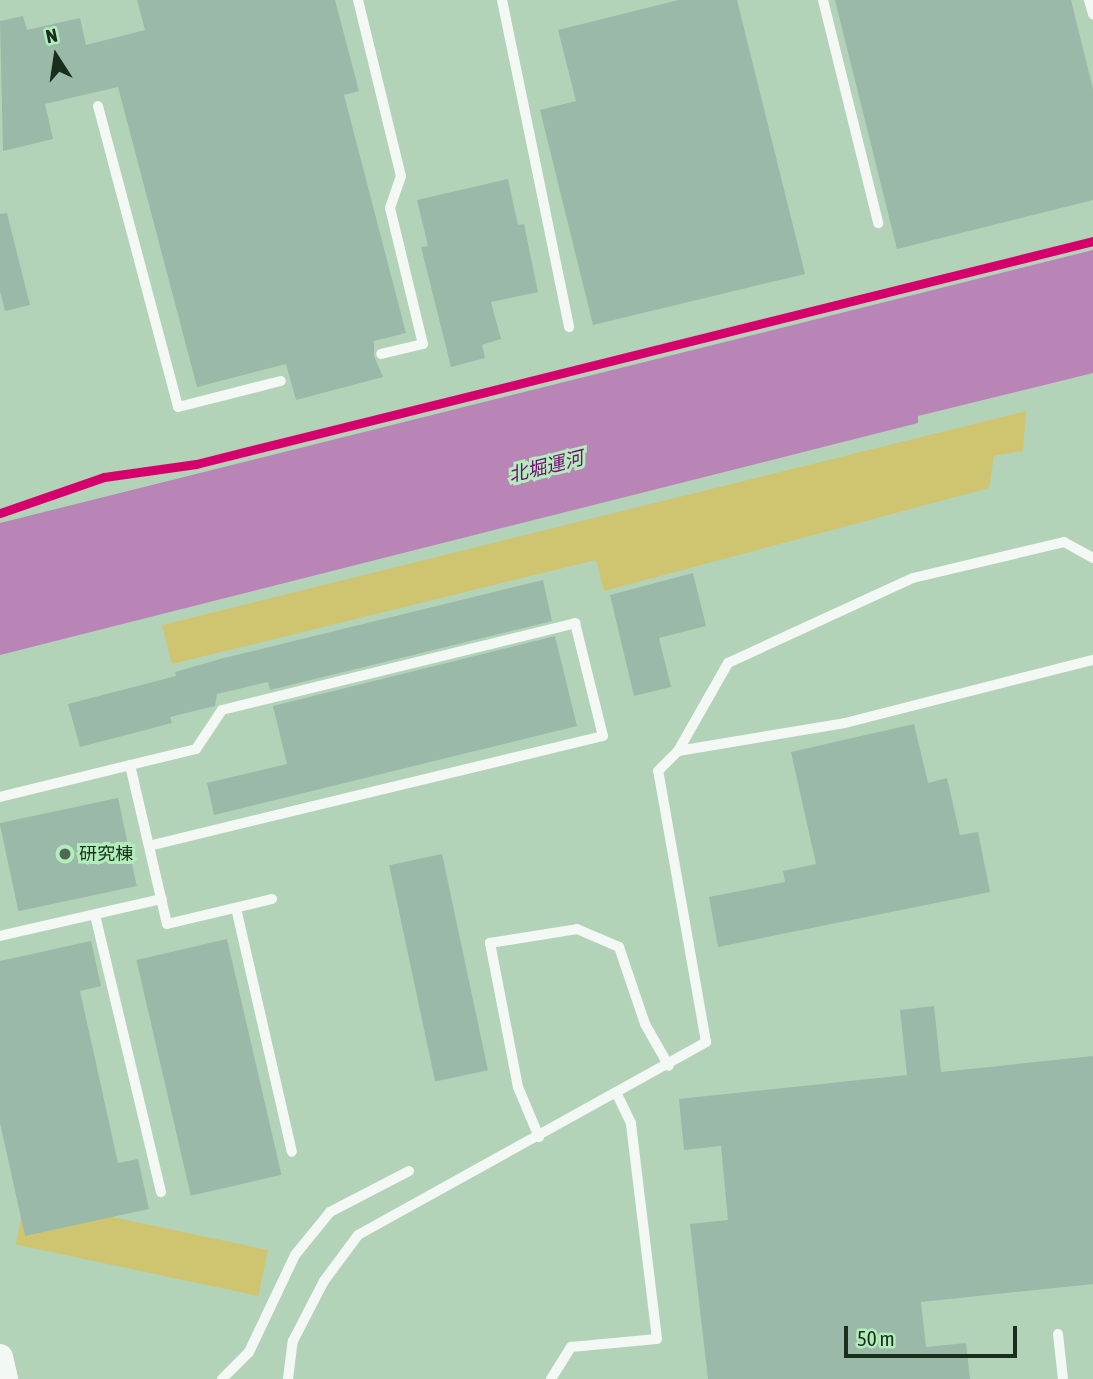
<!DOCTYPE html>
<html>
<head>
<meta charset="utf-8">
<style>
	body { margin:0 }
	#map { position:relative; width:1093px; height:1379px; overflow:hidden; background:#b2d3b8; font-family:"Asap Condensed","Noto Sans JP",sans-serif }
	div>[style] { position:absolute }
	.green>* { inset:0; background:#cfc570; transform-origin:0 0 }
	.water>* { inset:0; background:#b985b7 }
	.building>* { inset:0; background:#9bb9a8; transform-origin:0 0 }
	.path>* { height:4.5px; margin-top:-2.25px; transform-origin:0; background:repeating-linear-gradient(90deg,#c0cac2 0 2px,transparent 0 7px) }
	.service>* { height:10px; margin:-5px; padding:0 5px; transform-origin:5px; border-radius:5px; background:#f3f8f4 }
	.tertiary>* { height:26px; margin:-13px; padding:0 13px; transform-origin:13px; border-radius:13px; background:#f3f8f4 }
	.cycleway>* { height:9px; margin:-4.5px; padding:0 4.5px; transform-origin:4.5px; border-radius:4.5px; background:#d6006c }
	.dots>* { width:19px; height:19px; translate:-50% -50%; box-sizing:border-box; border:4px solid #b2edbb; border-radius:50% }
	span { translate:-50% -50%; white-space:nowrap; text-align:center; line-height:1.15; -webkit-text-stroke:6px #b2edbb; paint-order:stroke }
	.poi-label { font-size:18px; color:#182f1c }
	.left { translate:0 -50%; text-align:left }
	.water-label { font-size:19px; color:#7c047a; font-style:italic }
	.north { position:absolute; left:21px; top:21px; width:70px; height:70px; -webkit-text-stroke:5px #b2edbb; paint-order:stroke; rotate:348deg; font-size:19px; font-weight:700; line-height:28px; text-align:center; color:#182f1c }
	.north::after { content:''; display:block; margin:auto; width:24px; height:32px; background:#182f1c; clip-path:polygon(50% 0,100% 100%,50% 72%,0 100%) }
	.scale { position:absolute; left:844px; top:1326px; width:173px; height:32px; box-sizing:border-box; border:4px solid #182f1c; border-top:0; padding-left:9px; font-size:21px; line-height:24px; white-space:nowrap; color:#182f1c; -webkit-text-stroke:5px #b2edbb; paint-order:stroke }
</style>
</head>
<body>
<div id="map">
	<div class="green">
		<i style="clip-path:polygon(1026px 411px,1023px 451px,994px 456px,989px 488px,604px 591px,596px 560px,172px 664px,162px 625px)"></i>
		<i style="left:268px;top:1250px;width:47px;height:248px;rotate:102deg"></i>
	</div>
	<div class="water">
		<i style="clip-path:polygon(1093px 250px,1093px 373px,918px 416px,918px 423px,0 655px,0 523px)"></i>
	</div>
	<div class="building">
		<i style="clip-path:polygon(137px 0,335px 0,359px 91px,344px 95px,406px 333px,374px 341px,374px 356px,383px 377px,296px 400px,286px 364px,197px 387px,118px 87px,45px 104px,53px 139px,3px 151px,0 21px,23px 16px,27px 30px,80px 18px,86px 45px,145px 30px)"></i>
		<i style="clip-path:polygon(679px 0,737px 0,805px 274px,593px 325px,540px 110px,576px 101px,558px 30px)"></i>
		<i style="clip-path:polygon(835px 0,1071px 0,1093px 89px,1093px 200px,897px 249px)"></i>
		<i style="clip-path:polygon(508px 179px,518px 225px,524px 224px,538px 292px,491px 302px,501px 339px,482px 345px,485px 358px,451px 367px,421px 247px,428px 246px,417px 200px)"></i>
		<i style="clip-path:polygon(7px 213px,30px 305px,5px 311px,0 291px,0 214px)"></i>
		<i style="clip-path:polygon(693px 573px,706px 626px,659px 638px,671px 687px,634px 696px,610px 595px)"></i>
		<i style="clip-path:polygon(543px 580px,552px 621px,270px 690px,268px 682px,217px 694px,215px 706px,170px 717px,172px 723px,80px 747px,68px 704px,176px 676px,175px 672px,220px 659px)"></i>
		<i style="clip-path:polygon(555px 636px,577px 726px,214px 815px,207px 783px,287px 764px,273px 706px)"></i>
		<i style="clip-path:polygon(914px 724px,928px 783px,947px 778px,960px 835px,978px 832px,990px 892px,718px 947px,709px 897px,785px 882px,783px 871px,816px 864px,791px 752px)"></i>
		<i style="left:118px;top:798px;width:90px;height:121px;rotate:78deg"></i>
		<i style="left:442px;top:854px;width:221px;height:54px;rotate:78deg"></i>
		<i style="left:227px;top:939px;width:242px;height:93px;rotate:77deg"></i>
		<i style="clip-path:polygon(91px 941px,101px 986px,80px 991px,118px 1163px,138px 1159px,149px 1209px,25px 1236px,0 1123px,0 961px)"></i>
		<i style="clip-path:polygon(934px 1006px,941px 1072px,1093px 1056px,1093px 1284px,921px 1302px,926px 1347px,966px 1343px,970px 1379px,708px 1379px,690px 1224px,728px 1220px,721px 1146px,684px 1150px,679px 1099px,907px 1075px,900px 1010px)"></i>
	</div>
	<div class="path">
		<i style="left:0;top:513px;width:110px;rotate:-19.1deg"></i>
		<i style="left:104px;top:477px;width:93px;rotate:-8deg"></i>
		<i style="left:196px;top:464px;width:924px;rotate:-13.96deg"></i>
	</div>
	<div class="service">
		<i style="left:358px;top:0;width:181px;rotate:76.3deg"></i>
		<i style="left:401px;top:176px;width:34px;rotate:109deg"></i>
		<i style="left:390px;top:208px;width:140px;rotate:76.4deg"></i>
		<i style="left:423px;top:344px;width:43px;rotate:166.6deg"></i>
		<i style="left:502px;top:0;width:334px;rotate:78.4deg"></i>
		<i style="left:823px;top:0;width:230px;rotate:76.1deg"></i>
		<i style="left:1089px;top:0;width:15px;rotate:74deg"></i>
		<i style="left:98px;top:106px;width:311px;rotate:75.1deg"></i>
		<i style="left:178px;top:407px;width:106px;rotate:-14.2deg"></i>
		<i style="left:678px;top:751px;width:169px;rotate:-9.5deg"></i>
		<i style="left:845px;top:723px;width:256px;rotate:-14.3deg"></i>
		<i style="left:130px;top:765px;width:68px;rotate:-13.6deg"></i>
		<i style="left:196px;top:749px;width:47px;rotate:-56.3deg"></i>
		<i style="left:222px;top:710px;width:364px;rotate:-13.8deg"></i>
		<i style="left:575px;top:623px;width:116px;rotate:76.1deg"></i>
		<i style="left:603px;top:736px;width:467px;rotate:166.4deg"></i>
		<i style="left:0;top:797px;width:134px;rotate:-13.8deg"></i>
		<i style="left:130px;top:765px;width:163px;rotate:76.9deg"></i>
		<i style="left:167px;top:924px;width:108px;rotate:-13.4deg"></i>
		<i style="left:236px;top:908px;width:250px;rotate:77.1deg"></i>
		<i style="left:95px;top:915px;width:285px;rotate:76.6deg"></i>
		<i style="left:0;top:936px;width:166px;rotate:-12.9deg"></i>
		<i style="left:539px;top:1137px;width:54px;rotate:-112.8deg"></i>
		<i style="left:518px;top:1087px;width:147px;rotate:-101deg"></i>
		<i style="left:490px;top:943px;width:88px;rotate:-9.1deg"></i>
		<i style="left:577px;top:929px;width:46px;rotate:23.2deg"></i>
		<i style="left:619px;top:947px;width:81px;rotate:71.3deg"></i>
		<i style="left:645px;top:1024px;width:48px;rotate:60.3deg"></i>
		<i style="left:1058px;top:1334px;width:45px;rotate:83.7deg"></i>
		<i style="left:222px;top:1379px;width:38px;rotate:-45deg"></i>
		<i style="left:249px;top:1352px;width:107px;rotate:-64.6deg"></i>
		<i style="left:295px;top:1255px;width:55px;rotate:-50.9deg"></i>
		<i style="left:330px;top:1212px;width:89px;rotate:-27.4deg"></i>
		<i style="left:288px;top:1379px;width:38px;rotate:-83deg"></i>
		<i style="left:293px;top:1341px;width:68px;rotate:-62.7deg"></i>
		<i style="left:324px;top:1281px;width:57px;rotate:-53.5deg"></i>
		<i style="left:358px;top:1235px;width:398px;rotate:-29deg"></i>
		<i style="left:706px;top:1042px;width:275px;rotate:-100deg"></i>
		<i style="left:658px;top:771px;width:28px;rotate:-45deg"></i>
		<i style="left:678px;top:751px;width:101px;rotate:-60.4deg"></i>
		<i style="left:728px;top:663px;width:204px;rotate:-24.7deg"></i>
		<i style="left:913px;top:578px;width:155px;rotate:-13.4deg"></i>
		<i style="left:1064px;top:542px;width:33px;rotate:29deg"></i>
		<i style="left:551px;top:1379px;width:38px;rotate:-58deg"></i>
		<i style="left:571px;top:1347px;width:86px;rotate:-5.3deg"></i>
		<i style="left:657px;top:1339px;width:218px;rotate:-96.9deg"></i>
		<i style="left:631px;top:1123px;width:32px;rotate:-116deg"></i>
	</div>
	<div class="tertiary">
		<i style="left:0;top:1357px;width:23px;rotate:77deg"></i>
	</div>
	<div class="cycleway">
		<i style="left:0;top:513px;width:110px;rotate:-19.1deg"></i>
		<i style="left:104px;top:477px;width:93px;rotate:-8deg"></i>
		<i style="left:196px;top:464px;width:924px;rotate:-13.96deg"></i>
	</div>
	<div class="dots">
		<i style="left:65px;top:854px;background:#4e6853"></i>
	</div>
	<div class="poi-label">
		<span class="left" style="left:79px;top:854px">研究棟</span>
	</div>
	<div class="water-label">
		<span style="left:546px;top:467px;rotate:-14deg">北堀運河</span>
	</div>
	<div class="north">N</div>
	<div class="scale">50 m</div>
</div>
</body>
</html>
